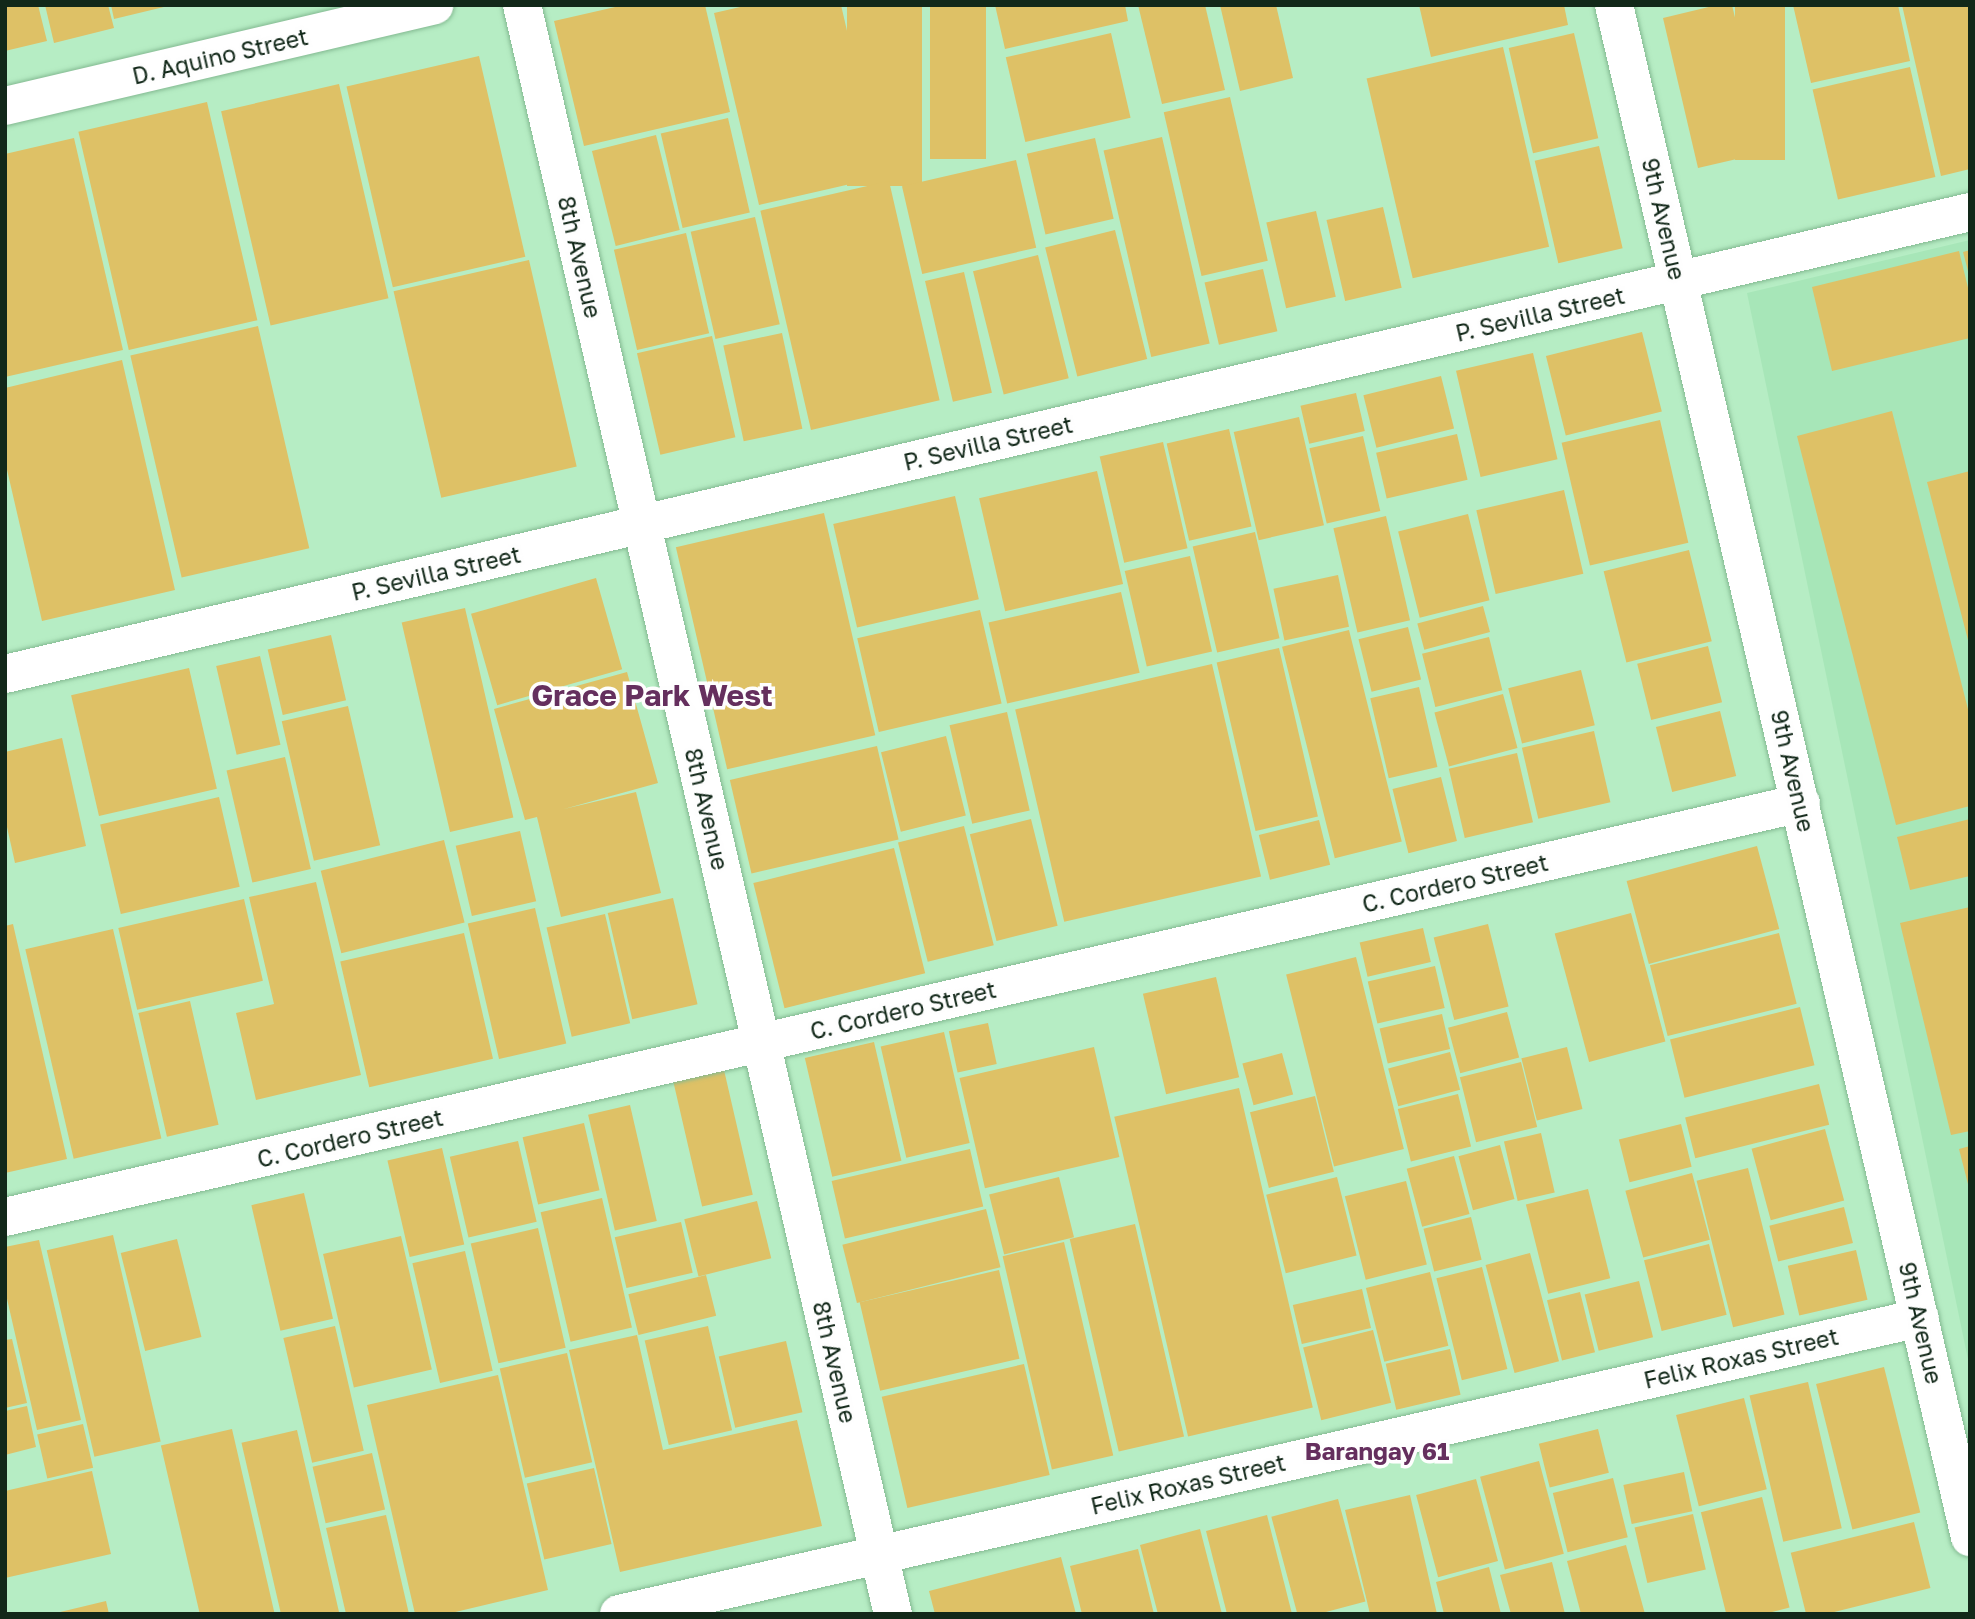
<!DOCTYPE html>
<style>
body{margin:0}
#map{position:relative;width:1975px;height:1619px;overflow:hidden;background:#b6edc4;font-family:"Golos Text",sans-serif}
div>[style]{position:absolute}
.built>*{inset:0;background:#a7e6b8}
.building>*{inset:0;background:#dec166;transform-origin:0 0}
.roads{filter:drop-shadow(0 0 2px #83b991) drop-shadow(0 0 2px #83b991)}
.minor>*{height:38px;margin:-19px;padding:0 19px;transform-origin:19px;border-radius:19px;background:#fff}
span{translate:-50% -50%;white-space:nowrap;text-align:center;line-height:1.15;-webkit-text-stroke:7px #fefefe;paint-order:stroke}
.street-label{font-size:23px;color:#122819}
.neighbourhood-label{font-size:24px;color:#652f5e;font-weight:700}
.district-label{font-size:30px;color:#652f5e;font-weight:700}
.frame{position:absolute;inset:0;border:7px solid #122819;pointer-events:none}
</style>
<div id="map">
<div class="built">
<div style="clip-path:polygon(1970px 240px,1970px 1369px,1747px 293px)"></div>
</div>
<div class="building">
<div style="clip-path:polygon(5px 5px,38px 5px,47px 41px,5px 51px)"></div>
<div style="clip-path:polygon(45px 5px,108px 5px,114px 28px,54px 43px)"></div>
<div style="clip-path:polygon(111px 5px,168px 5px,168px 6px,114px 19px)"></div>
<div style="clip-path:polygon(624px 5px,705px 5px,730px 112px,584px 146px,554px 21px)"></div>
<div style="clip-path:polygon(749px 5px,841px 5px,881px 177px,759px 205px,714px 13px)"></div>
<div style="left:847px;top:5px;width:75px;height:181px"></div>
<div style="left:930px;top:5px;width:56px;height:154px"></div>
<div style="clip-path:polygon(995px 5px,1125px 5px,1128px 21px,1005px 49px)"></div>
<div style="clip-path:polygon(1138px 5px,1205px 5px,1225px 90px,1162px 104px)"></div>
<div style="clip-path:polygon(1220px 5px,1276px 5px,1293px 78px,1240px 91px)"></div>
<div style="clip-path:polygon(1419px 5px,1564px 5px,1568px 25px,1431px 57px)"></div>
<div style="clip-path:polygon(1717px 5px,1732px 5px,1767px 152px,1698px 168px,1663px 18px)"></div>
<div style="left:1735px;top:5px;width:50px;height:155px"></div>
<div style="clip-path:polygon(1793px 5px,1898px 5px,1910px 61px,1811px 83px)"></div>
<div style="clip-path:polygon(1902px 5px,1970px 5px,1970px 169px,1941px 176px)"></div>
<div style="left:1111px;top:33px;width:87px;height:108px;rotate:77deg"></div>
<div style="left:1574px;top:33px;width:108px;height:67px;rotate:77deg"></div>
<div style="left:1503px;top:47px;width:205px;height:140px;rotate:77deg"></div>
<div style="left:479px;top:56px;width:206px;height:136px;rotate:77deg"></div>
<div style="left:1910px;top:67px;width:113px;height:100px;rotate:77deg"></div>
<div style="left:339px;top:84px;width:220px;height:121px;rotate:77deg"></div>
<div style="left:1230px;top:97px;width:168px;height:68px;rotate:77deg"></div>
<div style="left:207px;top:102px;width:224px;height:132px;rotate:77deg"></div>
<div style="left:728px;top:118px;width:97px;height:69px;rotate:77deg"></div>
<div style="left:656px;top:135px;width:98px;height:66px;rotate:76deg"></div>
<div style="left:1162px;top:137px;width:212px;height:60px;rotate:77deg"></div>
<div style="clip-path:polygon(74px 138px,123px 350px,5px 377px,5px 154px)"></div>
<div style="left:1095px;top:138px;width:83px;height:70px;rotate:77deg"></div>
<div style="left:1599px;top:146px;width:105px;height:66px;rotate:77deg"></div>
<div style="left:1016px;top:160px;width:90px;height:117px;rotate:77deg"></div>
<div style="left:889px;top:181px;width:225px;height:132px;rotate:77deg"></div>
<div style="left:1383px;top:207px;width:83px;height:58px;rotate:77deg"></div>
<div style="left:1316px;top:211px;width:88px;height:51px;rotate:77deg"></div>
<div style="left:755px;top:217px;width:110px;height:66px;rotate:77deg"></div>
<div style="left:1115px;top:230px;width:133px;height:72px;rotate:76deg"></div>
<div style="left:686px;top:233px;width:103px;height:74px;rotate:77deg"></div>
<div style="clip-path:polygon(1970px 250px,1970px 275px,1969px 275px,1963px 252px)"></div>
<div style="clip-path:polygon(1959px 251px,1970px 296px,1970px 338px,1832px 371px,1812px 287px)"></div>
<div style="left:1038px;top:255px;width:127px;height:67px;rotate:76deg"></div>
<div style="left:529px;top:260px;width:212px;height:139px;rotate:77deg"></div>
<div style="left:1263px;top:269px;width:64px;height:60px;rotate:77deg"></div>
<div style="left:964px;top:272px;width:124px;height:40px;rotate:77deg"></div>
<div style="left:258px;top:326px;width:228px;height:131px;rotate:77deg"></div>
<div style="left:1642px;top:332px;width:82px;height:99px;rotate:76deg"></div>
<div style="left:782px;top:333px;width:98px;height:60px;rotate:78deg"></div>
<div style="left:712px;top:336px;width:104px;height:77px;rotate:77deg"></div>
<div style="left:1533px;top:353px;width:109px;height:79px;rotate:77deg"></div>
<div style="clip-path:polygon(122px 360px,175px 590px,42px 621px,5px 461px,5px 388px)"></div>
<div style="left:1441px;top:376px;width:54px;height:80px;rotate:76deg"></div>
<div style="left:1356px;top:393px;width:39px;height:57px;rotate:77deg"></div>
<div style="clip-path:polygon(1892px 411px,1970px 717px,1970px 806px,1896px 825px,1797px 436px)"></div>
<div style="left:1299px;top:417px;width:111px;height:67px;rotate:77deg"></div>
<div style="left:1660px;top:420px;width:126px;height:101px;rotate:77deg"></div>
<div style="left:1229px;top:429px;width:100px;height:64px;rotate:77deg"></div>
<div style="left:1457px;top:434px;width:47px;height:83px;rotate:77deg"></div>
<div style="left:1363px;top:436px;width:77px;height:55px;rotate:77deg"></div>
<div style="left:1163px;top:442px;width:109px;height:65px;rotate:77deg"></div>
<div style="left:1097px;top:471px;width:116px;height:121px;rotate:77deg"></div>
<div style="clip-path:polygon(1970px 471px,1970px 644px,1969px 644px,1927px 482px)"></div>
<div style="left:1564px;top:490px;width:86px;height:90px;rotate:77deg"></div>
<div style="left:955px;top:496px;width:106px;height:125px;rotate:77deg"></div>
<div style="left:824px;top:513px;width:228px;height:152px;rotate:77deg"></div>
<div style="left:1468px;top:514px;width:89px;height:72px;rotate:76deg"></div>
<div style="left:1386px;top:516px;width:107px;height:54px;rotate:77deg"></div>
<div style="left:1255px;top:532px;width:109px;height:64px;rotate:77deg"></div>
<div style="left:1689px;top:550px;width:94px;height:88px;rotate:76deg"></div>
<div style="left:1190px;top:556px;width:98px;height:67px;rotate:77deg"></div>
<div style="left:1338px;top:575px;width:53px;height:66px;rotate:78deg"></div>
<div style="left:596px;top:578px;width:95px;height:130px;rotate:74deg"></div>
<div style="left:1121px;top:592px;width:83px;height:136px;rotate:77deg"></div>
<div style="left:1483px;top:606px;width:27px;height:68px;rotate:75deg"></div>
<div style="left:465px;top:608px;width:215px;height:65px;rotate:77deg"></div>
<div style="left:980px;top:610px;width:96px;height:126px;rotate:77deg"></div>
<div style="left:1408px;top:627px;width:54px;height:51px;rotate:76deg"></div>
<div style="left:1349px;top:630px;width:218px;height:69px;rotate:76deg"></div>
<div style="left:331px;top:635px;width:67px;height:65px;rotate:77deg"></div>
<div style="left:1489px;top:637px;width:55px;height:69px;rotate:76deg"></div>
<div style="left:1708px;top:646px;width:58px;height:73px;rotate:76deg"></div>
<div style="left:1279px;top:648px;width:173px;height:64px;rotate:77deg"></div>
<div style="left:260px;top:656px;width:91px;height:45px;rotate:77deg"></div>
<div style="left:1212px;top:664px;width:218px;height:202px;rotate:77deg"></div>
<div style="left:189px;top:668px;width:124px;height:121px;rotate:77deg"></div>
<div style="left:1581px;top:670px;width:57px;height:75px;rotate:76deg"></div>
<div style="clip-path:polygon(627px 672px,658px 783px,564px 809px,636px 792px,661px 893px,561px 917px,537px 817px,525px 820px,494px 709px)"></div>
<div style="left:1419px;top:687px;width:82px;height:50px;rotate:77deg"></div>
<div style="left:1503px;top:694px;width:56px;height:71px;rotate:75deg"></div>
<div style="left:348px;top:706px;width:143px;height:68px;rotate:77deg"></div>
<div style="left:1720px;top:711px;width:67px;height:66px;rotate:76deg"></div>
<div style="left:1007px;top:712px;width:101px;height:59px;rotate:77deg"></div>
<div style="left:1594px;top:731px;width:73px;height:74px;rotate:77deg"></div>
<div style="left:946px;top:736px;width:82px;height:67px;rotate:76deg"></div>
<div style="clip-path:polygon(62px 738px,86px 846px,15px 863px,5px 818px,5px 752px)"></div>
<div style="left:877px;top:746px;width:96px;height:151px;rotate:77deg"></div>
<div style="left:1517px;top:753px;width:71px;height:70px;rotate:77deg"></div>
<div style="left:285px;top:757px;width:115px;height:60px;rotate:77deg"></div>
<div style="left:1441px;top:777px;width:66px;height:50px;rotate:76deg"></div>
<div style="left:219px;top:797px;width:92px;height:122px;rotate:77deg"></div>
<div style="left:1031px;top:819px;width:110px;height:63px;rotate:76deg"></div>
<div style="clip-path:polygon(1970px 819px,1970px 876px,1910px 890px,1897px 837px)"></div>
<div style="left:1319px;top:820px;width:46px;height:62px;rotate:76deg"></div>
<div style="left:964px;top:826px;width:123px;height:68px;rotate:76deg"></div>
<div style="left:520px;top:831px;width:72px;height:66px;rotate:77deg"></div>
<div style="left:444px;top:840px;width:85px;height:127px;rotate:76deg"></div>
<div style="left:1757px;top:846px;width:86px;height:135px;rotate:75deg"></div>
<div style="left:894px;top:848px;width:129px;height:145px;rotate:76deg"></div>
<div style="clip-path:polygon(316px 882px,361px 1075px,256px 1100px,236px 1013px,274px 1004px,249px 897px)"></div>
<div style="left:673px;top:898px;width:109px;height:67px;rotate:77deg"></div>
<div style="left:244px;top:899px;width:84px;height:129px;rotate:77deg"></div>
<div style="clip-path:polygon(1970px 907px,1970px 1131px,1951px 1135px,1900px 923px)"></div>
<div style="left:535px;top:908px;width:139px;height:69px;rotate:77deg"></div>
<div style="left:1631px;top:913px;width:133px;height:79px;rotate:75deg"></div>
<div style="left:605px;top:914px;width:112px;height:60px;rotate:77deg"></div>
<div style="clip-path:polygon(13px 924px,67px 1159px,5px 1173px,5px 926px)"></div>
<div style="left:1488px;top:924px;width:85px;height:56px;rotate:76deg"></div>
<div style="left:1423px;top:928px;width:35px;height:65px;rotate:77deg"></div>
<div style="left:113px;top:929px;width:215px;height:90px;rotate:77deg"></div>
<div style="left:464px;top:933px;width:129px;height:127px;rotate:77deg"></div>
<div style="left:1779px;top:933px;width:73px;height:133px;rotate:76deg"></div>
<div style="left:1356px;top:957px;width:198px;height:72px;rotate:76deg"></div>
<div style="left:1435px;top:966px;width:43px;height:69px;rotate:77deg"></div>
<div style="left:1216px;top:977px;width:103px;height:75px;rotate:77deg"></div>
<div style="left:190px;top:1001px;width:127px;height:53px;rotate:77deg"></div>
<div style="left:1800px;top:1007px;width:60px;height:134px;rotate:76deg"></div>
<div style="left:1507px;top:1012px;width:47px;height:61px;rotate:75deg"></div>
<div style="left:1442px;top:1014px;width:36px;height:64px;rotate:77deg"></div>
<div style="left:988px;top:1023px;width:42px;height:40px;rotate:78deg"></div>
<div style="left:944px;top:1032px;width:114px;height:65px;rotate:77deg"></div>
<div style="left:874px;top:1042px;width:122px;height:71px;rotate:77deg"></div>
<div style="left:1094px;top:1047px;width:113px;height:138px;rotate:77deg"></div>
<div style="left:1567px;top:1047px;width:64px;height:47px;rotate:76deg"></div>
<div style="left:1450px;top:1052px;width:39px;height:64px;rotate:75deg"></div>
<div style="left:1282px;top:1053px;width:43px;height:41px;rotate:75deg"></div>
<div style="left:1521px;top:1062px;width:67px;height:63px;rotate:76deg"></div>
<div style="left:724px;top:1070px;width:128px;height:52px;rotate:77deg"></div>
<div style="left:1819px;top:1084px;width:42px;height:138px;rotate:76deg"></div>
<div style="left:1239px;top:1088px;width:328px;height:128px;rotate:77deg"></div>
<div style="left:1458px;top:1094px;width:54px;height:62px;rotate:76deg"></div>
<div style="left:1315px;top:1096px;width:78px;height:67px;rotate:76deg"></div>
<div style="left:630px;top:1105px;width:119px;height:43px;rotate:77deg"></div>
<div style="left:584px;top:1123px;width:69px;height:63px;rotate:77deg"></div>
<div style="left:1681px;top:1124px;width:44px;height:64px;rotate:76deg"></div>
<div style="left:1825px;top:1129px;width:74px;height:76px;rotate:75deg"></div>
<div style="left:1541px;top:1133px;width:61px;height:38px;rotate:77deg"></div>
<div style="left:518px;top:1141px;width:83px;height:70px;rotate:77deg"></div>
<div style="left:1500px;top:1145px;width:56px;height:43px;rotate:75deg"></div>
<div style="clip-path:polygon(1970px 1146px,1970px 1188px,1969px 1188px,1959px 1149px)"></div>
<div style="left:442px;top:1148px;width:99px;height:56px;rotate:77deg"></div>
<div style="left:970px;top:1149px;width:59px;height:142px;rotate:77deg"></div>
<div style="left:1454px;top:1156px;width:60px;height:49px;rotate:75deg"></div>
<div style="left:1748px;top:1168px;width:151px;height:53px;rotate:76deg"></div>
<div style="left:1692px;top:1173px;width:69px;height:69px;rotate:75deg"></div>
<div style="left:1059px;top:1177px;width:62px;height:72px;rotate:76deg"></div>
<div style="left:1337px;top:1177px;width:81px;height:73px;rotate:76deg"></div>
<div style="left:1406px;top:1181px;width:86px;height:63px;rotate:76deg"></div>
<div style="left:1588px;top:1189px;width:92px;height:64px;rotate:76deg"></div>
<div style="left:304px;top:1193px;width:129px;height:54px;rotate:77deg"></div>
<div style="left:602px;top:1198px;width:133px;height:63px;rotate:77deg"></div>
<div style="left:757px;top:1201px;width:59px;height:75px;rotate:76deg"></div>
<div style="left:1844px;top:1207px;width:37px;height:77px;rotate:76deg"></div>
<div style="left:986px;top:1209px;width:60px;height:148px;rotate:76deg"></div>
<div style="left:1471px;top:1217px;width:44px;height:49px;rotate:76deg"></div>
<div style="left:681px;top:1222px;width:52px;height:68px;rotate:77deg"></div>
<div style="left:1135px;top:1224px;width:218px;height:67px;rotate:77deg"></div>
<div style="left:538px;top:1228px;width:123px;height:69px;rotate:77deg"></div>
<div style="left:113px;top:1235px;width:212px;height:68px;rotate:77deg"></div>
<div style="left:401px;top:1236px;width:137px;height:80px;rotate:77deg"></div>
<div style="left:177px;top:1239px;width:101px;height:58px;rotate:76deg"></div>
<div style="clip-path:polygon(39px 1240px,81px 1420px,37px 1430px,5px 1290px,5px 1247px)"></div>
<div style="left:1064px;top:1242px;width:219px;height:63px;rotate:77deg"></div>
<div style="left:1709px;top:1244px;width:73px;height:67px;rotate:76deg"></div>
<div style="left:1856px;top:1250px;width:51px;height:70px;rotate:77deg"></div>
<div style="left:465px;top:1251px;width:123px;height:54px;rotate:77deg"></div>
<div style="left:1530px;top:1253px;width:112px;height:46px;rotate:75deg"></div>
<div style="left:1482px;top:1267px;width:105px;height:47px;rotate:76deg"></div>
<div style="left:999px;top:1270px;width:91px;height:143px;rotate:77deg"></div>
<div style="left:1430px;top:1272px;width:76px;height:66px;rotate:76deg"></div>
<div style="left:706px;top:1275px;width:42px;height:80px;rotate:76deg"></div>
<div style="left:1639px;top:1281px;width:58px;height:56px;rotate:76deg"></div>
<div style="left:1362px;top:1289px;width:40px;height:71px;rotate:77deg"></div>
<div style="left:1580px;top:1292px;width:62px;height:34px;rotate:76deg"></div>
<div style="left:335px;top:1326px;width:128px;height:53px;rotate:77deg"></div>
<div style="left:708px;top:1326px;width:107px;height:65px;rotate:77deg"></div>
<div style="left:1373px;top:1330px;width:75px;height:72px;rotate:76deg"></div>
<div style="clip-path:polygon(637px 1335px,663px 1450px,797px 1420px,822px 1526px,620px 1572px,569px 1350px)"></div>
<div style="clip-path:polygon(12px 1339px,27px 1403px,5px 1408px,5px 1340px)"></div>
<div style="left:786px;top:1341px;width:73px;height:69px;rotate:77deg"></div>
<div style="left:1450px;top:1349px;width:47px;height:66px;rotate:77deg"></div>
<div style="left:567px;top:1353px;width:112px;height:69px;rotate:77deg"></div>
<div style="left:1024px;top:1364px;width:114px;height:146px;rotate:77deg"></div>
<div style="left:1884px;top:1367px;width:150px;height:70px;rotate:76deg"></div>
<div style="clip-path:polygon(498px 1375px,548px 1590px,447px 1614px,415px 1614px,367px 1405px)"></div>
<div style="left:1808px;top:1382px;width:150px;height:60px;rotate:77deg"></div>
<div style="left:1744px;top:1398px;width:94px;height:70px;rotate:76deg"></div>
<div style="clip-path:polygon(27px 1406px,36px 1447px,5px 1455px,5px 1411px)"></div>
<div style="left:83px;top:1424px;width:45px;height:47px;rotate:77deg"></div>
<div style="left:232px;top:1429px;width:190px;height:73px;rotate:77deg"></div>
<div style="left:1598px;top:1429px;width:45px;height:61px;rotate:76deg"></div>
<div style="left:297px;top:1430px;width:189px;height:57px;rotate:77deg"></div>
<div style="left:372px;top:1453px;width:58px;height:61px;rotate:77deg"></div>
<div style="left:1539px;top:1461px;width:96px;height:61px;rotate:75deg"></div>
<div style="left:594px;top:1468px;width:78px;height:69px;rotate:77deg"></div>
<div style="clip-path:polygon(92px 1471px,111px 1554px,5px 1578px,5px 1491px)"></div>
<div style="left:1684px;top:1472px;width:40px;height:62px;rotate:78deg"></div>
<div style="left:1613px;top:1478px;width:61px;height:62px;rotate:76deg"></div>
<div style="left:1476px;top:1479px;width:85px;height:62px;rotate:75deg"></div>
<div style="clip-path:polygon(1410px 1495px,1437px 1614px,1370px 1614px,1345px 1510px)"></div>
<div style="left:1762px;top:1497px;width:114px;height:63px;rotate:76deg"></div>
<div style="left:1338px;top:1499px;width:106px;height:69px;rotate:75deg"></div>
<div style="left:1693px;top:1514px;width:57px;height:60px;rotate:77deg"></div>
<div style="clip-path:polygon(386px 1515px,409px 1614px,346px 1614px,326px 1528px)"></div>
<div style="clip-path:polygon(1267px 1515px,1292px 1614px,1227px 1614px,1206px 1531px)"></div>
<div style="left:1914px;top:1522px;width:68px;height:127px;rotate:76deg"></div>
<div style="clip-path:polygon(1200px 1529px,1222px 1614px,1158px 1614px,1140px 1545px)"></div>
<div style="clip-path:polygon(1626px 1545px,1645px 1614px,1581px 1614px,1567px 1561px)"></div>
<div style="clip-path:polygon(1138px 1549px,1154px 1614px,1082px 1614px,1070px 1566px)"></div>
<div style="clip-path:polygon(1061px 1557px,1076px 1614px,935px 1614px,929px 1591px)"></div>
<div style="clip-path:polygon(1552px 1562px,1565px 1614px,1511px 1614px,1500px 1575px)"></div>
<div style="clip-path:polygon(1489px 1567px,1501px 1614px,1444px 1614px,1436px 1582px)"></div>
<div style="clip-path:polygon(106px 1601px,109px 1614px,56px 1614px,56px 1613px)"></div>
</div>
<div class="roads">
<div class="minor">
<div style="left:522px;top:5px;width:1651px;rotate:77.02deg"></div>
<div style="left:1614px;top:5px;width:1573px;rotate:76.92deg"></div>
<div style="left:5px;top:106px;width:441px;rotate:-13.2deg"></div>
<div style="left:5px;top:674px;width:2019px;rotate:-13.23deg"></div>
<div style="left:5px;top:1217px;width:1843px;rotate:-12.98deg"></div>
<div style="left:619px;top:1614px;width:1334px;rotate:-12.82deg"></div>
</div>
</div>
<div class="street-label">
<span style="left:220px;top:56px;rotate:-13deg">D. Aquino Street</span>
<span style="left:1664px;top:219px;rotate:77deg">9th Avenue</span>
<span style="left:580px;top:257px;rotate:77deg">8th Avenue</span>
<span style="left:1540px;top:314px;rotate:-13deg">P. Sevilla Street</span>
<span style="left:988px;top:443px;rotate:-13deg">P. Sevilla Street</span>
<span style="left:436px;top:573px;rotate:-13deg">P. Sevilla Street</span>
<span style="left:1793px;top:771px;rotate:77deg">9th Avenue</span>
<span style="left:707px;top:809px;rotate:77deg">8th Avenue</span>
<span style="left:1455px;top:883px;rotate:-13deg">C. Cordero Street</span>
<span style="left:903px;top:1010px;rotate:-13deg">C. Cordero Street</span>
<span style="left:350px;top:1138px;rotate:-13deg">C. Cordero Street</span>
<span style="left:1921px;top:1323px;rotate:77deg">9th Avenue</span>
<span style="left:1741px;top:1358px;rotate:-13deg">Felix Roxas Street</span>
<span style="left:835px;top:1362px;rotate:77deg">8th Avenue</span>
<span style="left:1188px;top:1484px;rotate:-13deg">Felix Roxas Street</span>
</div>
<div class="neighbourhood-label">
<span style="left:1377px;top:1451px">Barangay 61</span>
</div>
<div class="district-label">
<span style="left:652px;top:695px">Grace Park West</span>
</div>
<div class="frame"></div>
</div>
